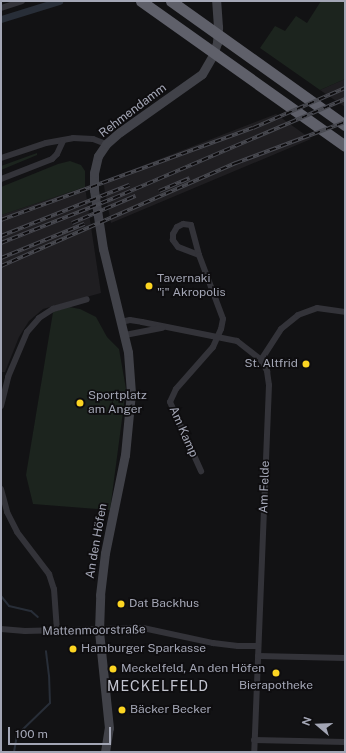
<!DOCTYPE html>
<meta charset="utf-8">
<style>
body{margin:0}
#map{position:relative;width:346px;height:753px;overflow:hidden;background:#121214;font-family:"Public Sans",sans-serif}
div>[style]{position:absolute}
.built>*{inset:0;background:#1f1e21}
.green>*{inset:0;background:#1c241e}
.stream>*{height:2px;margin:-1px;padding:0 1px;transform-origin:1px;border-radius:1px;background:#282e38}
.canal>*{height:7px;margin:-3.5px;padding:0 3.5px;transform-origin:3.5px;border-radius:3.5px;background:#282e38}
.street>*{height:6px;margin:-3px;padding:0 3px;transform-origin:3px;border-radius:3px;background:#333339}
.secondary>*{height:9px;margin:-4.5px;padding:0 4.5px;transform-origin:4.5px;border-radius:4.5px;background:#414249}
.highway>*{height:11px;margin:-5.5px;padding:0 5.5px;transform-origin:5.5px;border-radius:5.5px;background:#5f606a}
.rail>*{height:3.5px;margin-top:-1.75px;transform-origin:0;background:repeating-linear-gradient(90deg,#0e0d0f 0 6px,#484950 0 12px);box-sizing:border-box;border-block:1px solid #484950}
.dots>*{width:11px;height:11px;translate:-50% -50%;box-sizing:border-box;border:2px solid #0e0d0f;border-radius:50%}
span{translate:-50% -50%;white-space:nowrap;text-align:center;line-height:1.15;-webkit-text-stroke:3.5px #0e0d0f;paint-order:stroke}
.street-label{font-size:12px;color:#a3a6b5}
.poi-label{font-size:12px;color:#a3a6b5}
.left{translate:0 -50%;text-align:left}
.right{translate:-100% -50%;text-align:right}
.quarter-label{font-size:14px;color:#c4c6d1;letter-spacing:1px}
.frame{position:absolute;inset:0;border:2px solid #a3a6b5;pointer-events:none}
.north{position:absolute;left:298px;top:705px;width:40px;height:40px;-webkit-text-stroke:3px #0e0d0f;paint-order:stroke;rotate:289deg;font-size:11px;font-weight:700;line-height:16px;text-align:center;color:#a3a6b5}
.north::after{content:'';display:block;margin:auto;width:14px;height:18px;background:#a3a6b5;clip-path:polygon(50% 0,100% 100%,50% 72%,0 100%)}
.scale{position:absolute;left:8px;top:727px;width:103px;height:18px;box-sizing:border-box;border:2px solid #a3a6b5;border-top:0;padding-left:5px;font-size:12px;line-height:14px;white-space:nowrap;color:#a3a6b5;-webkit-text-stroke:3px #0e0d0f;paint-order:stroke}
</style>
<div id="map">
<div class="built">
<div style="clip-path:polygon(345px 79px,345px 107px,320px 90px)"></div>
<div style="clip-path:polygon(276px 114px,311px 139px,111px 223px,103px 181px)"></div>
<div style="clip-path:polygon(85px 187px,101px 293px,43px 309px,29px 321px,19px 337px,5px 372px,1px 372px,1px 215px)"></div>
</div>
<div class="green">
<div style="clip-path:polygon(321px 1px,345px 1px,345px 79px,320px 90px,260px 48px,275px 26px,285px 31px,296px 16px,307px 23px)"></div>
<div style="clip-path:polygon(37px 153px,37px 155px,1px 170px,1px 166px)"></div>
<div style="clip-path:polygon(70px 161px,81px 165px,85px 171px,85px 187px,1px 215px,1px 187px,58px 164px)"></div>
<div style="clip-path:polygon(69px 307px,80px 309px,96px 317px,107px 337px,119px 349px,126px 389px,110px 510px,33px 504px,26px 475px,53px 312px)"></div>
</div>
<div class="stream">
<div style="left:1px;top:596px;width:13px;rotate:51deg"></div>
<div style="left:9px;top:606px;width:23px;rotate:13deg"></div>
<div style="left:31px;top:611px;width:9px;rotate:41deg"></div>
<div style="left:14px;top:752px;width:17px;rotate:-80deg"></div>
<div style="left:17px;top:735px;width:46px;rotate:-44.1deg"></div>
<div style="left:50px;top:703px;width:27px;rotate:-92deg"></div>
<div style="left:49px;top:676px;width:25px;rotate:-97deg"></div>
</div>
<div class="canal">
<div style="left:1px;top:19px;width:61px;rotate:-17.2deg"></div>
</div>
<div class="street">
<div style="left:1px;top:8px;width:22px;rotate:-18deg"></div>
<div style="left:1px;top:158px;width:47px;rotate:-18.4deg"></div>
<div style="left:46px;top:143px;width:27px;rotate:-10deg"></div>
<div style="left:73px;top:138px;width:20px;rotate:3deg"></div>
<div style="left:93px;top:139px;width:14px;rotate:21deg"></div>
<div style="left:1px;top:179px;width:55px;rotate:-21.4deg"></div>
<div style="left:52px;top:159px;width:7px;rotate:-45deg"></div>
<div style="left:57px;top:154px;width:14px;rotate:-65deg"></div>
<div style="left:199px;top:255px;width:22px;rotate:-159deg"></div>
<div style="left:178px;top:247px;width:9px;rotate:-126deg"></div>
<div style="left:173px;top:240px;width:6px;rotate:-90deg"></div>
<div style="left:173px;top:234px;width:8px;rotate:-60deg"></div>
<div style="left:177px;top:227px;width:7px;rotate:-27deg"></div>
<div style="left:183px;top:224px;width:8px;rotate:7deg"></div>
<div style="left:191px;top:225px;width:31px;rotate:75deg"></div>
<div style="left:199px;top:255px;width:68px;rotate:69.4deg"></div>
<div style="left:223px;top:319px;width:10px;rotate:101deg"></div>
<div style="left:221px;top:329px;width:20px;rotate:114deg"></div>
<div style="left:213px;top:347px;width:56px;rotate:131.4deg"></div>
<div style="left:176px;top:389px;width:14px;rotate:115deg"></div>
<div style="left:170px;top:402px;width:76px;rotate:65.8deg"></div>
<div style="left:121px;top:322px;width:9px;rotate:-13deg"></div>
<div style="left:130px;top:320px;width:12px;rotate:9deg"></div>
<div style="left:142px;top:322px;width:97px;rotate:11.3deg"></div>
<div style="left:237px;top:341px;width:31px;rotate:38deg"></div>
<div style="left:261px;top:360px;width:13px;rotate:61deg"></div>
<div style="left:267px;top:371px;width:14px;rotate:82deg"></div>
<div style="left:269px;top:385px;width:367px;rotate:92.3deg"></div>
<div style="left:125px;top:335px;width:38px;rotate:-11deg"></div>
<div style="left:261px;top:360px;width:37px;rotate:-57deg"></div>
<div style="left:281px;top:329px;width:22px;rotate:-39deg"></div>
<div style="left:298px;top:315px;width:20px;rotate:-20deg"></div>
<div style="left:317px;top:308px;width:28px;rotate:8deg"></div>
<div style="left:1px;top:406px;width:30px;rotate:-76deg"></div>
<div style="left:8px;top:377px;width:49px;rotate:-67.1deg"></div>
<div style="left:27px;top:332px;width:18px;rotate:-49deg"></div>
<div style="left:39px;top:318px;width:17px;rotate:-33deg"></div>
<div style="left:53px;top:309px;width:35px;rotate:-16deg"></div>
<div style="left:1px;top:489px;width:24px;rotate:75deg"></div>
<div style="left:7px;top:512px;width:22px;rotate:63deg"></div>
<div style="left:17px;top:532px;width:53px;rotate:52.7deg"></div>
<div style="left:49px;top:574px;width:16px;rotate:72deg"></div>
<div style="left:54px;top:589px;width:42px;rotate:85.9deg"></div>
<div style="left:1px;top:629px;width:24px;rotate:5deg"></div>
<div style="left:25px;top:631px;width:118px;rotate:-1.5deg"></div>
<div style="left:143px;top:628px;width:72px;rotate:12.1deg"></div>
<div style="left:213px;top:643px;width:25px;rotate:7deg"></div>
<div style="left:238px;top:646px;width:20px"></div>
<div style="left:258px;top:656px;width:87px;rotate:1.3deg"></div>
<div style="left:254px;top:740px;width:91px;rotate:1.3deg"></div>
</div>
<div class="secondary">
<div style="left:105px;top:752px;width:24px;rotate:-81deg"></div>
<div style="left:109px;top:728px;width:98px;rotate:-95.9deg"></div>
<div style="left:99px;top:631px;width:36px;rotate:-88deg"></div>
<div style="left:100px;top:595px;width:42px;rotate:-83.2deg"></div>
<div style="left:105px;top:553px;width:100px;rotate:-78.5deg"></div>
<div style="left:125px;top:455px;width:62px;rotate:-84.5deg"></div>
<div style="left:131px;top:393px;width:41px;rotate:-94.2deg"></div>
<div style="left:128px;top:352px;width:106px;rotate:-103.6deg"></div>
<div style="left:103px;top:249px;width:60px;rotate:-98.7deg"></div>
<div style="left:94px;top:190px;width:17px;rotate:-90deg"></div>
<div style="left:94px;top:173px;width:17px;rotate:-77deg"></div>
<div style="left:98px;top:156px;width:14px;rotate:-56deg"></div>
<div style="left:106px;top:144px;width:18px;rotate:-41deg"></div>
<div style="left:120px;top:132px;width:100px;rotate:-35.3deg"></div>
<div style="left:202px;top:74px;width:22px;rotate:-60deg"></div>
<div style="left:213px;top:55px;width:13px;rotate:-72deg"></div>
<div style="left:217px;top:43px;width:16px;rotate:-86deg"></div>
<div style="left:218px;top:27px;width:26px;rotate:-94deg"></div>
</div>
<div class="highway">
<div style="left:141px;top:1px;width:250px;rotate:35.4deg"></div>
<div style="left:171px;top:1px;width:214px;rotate:35.5deg"></div>
</div>
<div class="rail">
<div style="left:159px;top:191px;width:33px;rotate:-23deg"></div>
<div style="left:1px;top:220px;width:268px;rotate:-20.1deg"></div>
<div style="left:253px;top:128px;width:100px;rotate:-23.5deg"></div>
<div style="left:72px;top:223px;width:69px;rotate:-23.2deg"></div>
<div style="left:1px;top:236px;width:138px;rotate:-21.7deg"></div>
<div style="left:1px;top:243px;width:122px;rotate:-21.7deg"></div>
<div style="left:114px;top:198px;width:251px;rotate:-23.2deg"></div>
<div style="left:1px;top:258px;width:90px;rotate:-22.3deg"></div>
<div style="left:1px;top:266px;width:257px;rotate:-23.7deg"></div>
<div style="left:236px;top:163px;width:116px;rotate:-20.6deg"></div>
</div>
<div class="dots">
<div style="left:149px;top:286px;background:#fcd522"></div>
<div style="left:306px;top:364px;background:#fcd522"></div>
<div style="left:80px;top:403px;background:#fcd522"></div>
<div style="left:121px;top:604px;background:#fcd522"></div>
<div style="left:73px;top:649px;background:#fcd522"></div>
<div style="left:113px;top:669px;background:#fcd522"></div>
<div style="left:276px;top:673px;background:#fcd522"></div>
<div style="left:122px;top:710px;background:#fcd522"></div>
</div>
<div class="street-label">
<span style="left:133px;top:111px;rotate:-37deg">Rehmendamm</span>
<span style="left:183px;top:432px;rotate:66deg">Am Kamp</span>
<span style="left:265px;top:487px;rotate:-88deg">Am Felde</span>
<span style="left:97px;top:541px;rotate:-80deg">An den Höfen</span>
<span style="left:94px;top:631px;rotate:-1deg">Mattenmoorstraße</span>
</div>
<div class="poi-label">
<span class="left" style="left:157px;top:286px">Tavernaki<br>"i" Akropolis</span>
<span class="right" style="left:298px;top:364px">St. Altfrid</span>
<span class="left" style="left:88px;top:403px">Sportplatz<br>am Anger</span>
<span class="left" style="left:129px;top:604px">Dat Backhus</span>
<span class="left" style="left:81px;top:649px">Hamburger Sparkasse</span>
<span class="left" style="left:121px;top:669px">Meckelfeld, An den Höfen</span>
<span style="left:276px;top:686px">Bierapotheke</span>
<span class="left" style="left:130px;top:710px">Bäcker Becker</span>
</div>
<div class="quarter-label">
<span style="left:158px;top:686px">MECKELFELD</span>
</div>
<div class="frame"></div>
<div class="north">N</div>
<div class="scale">100 m</div>
</div>
